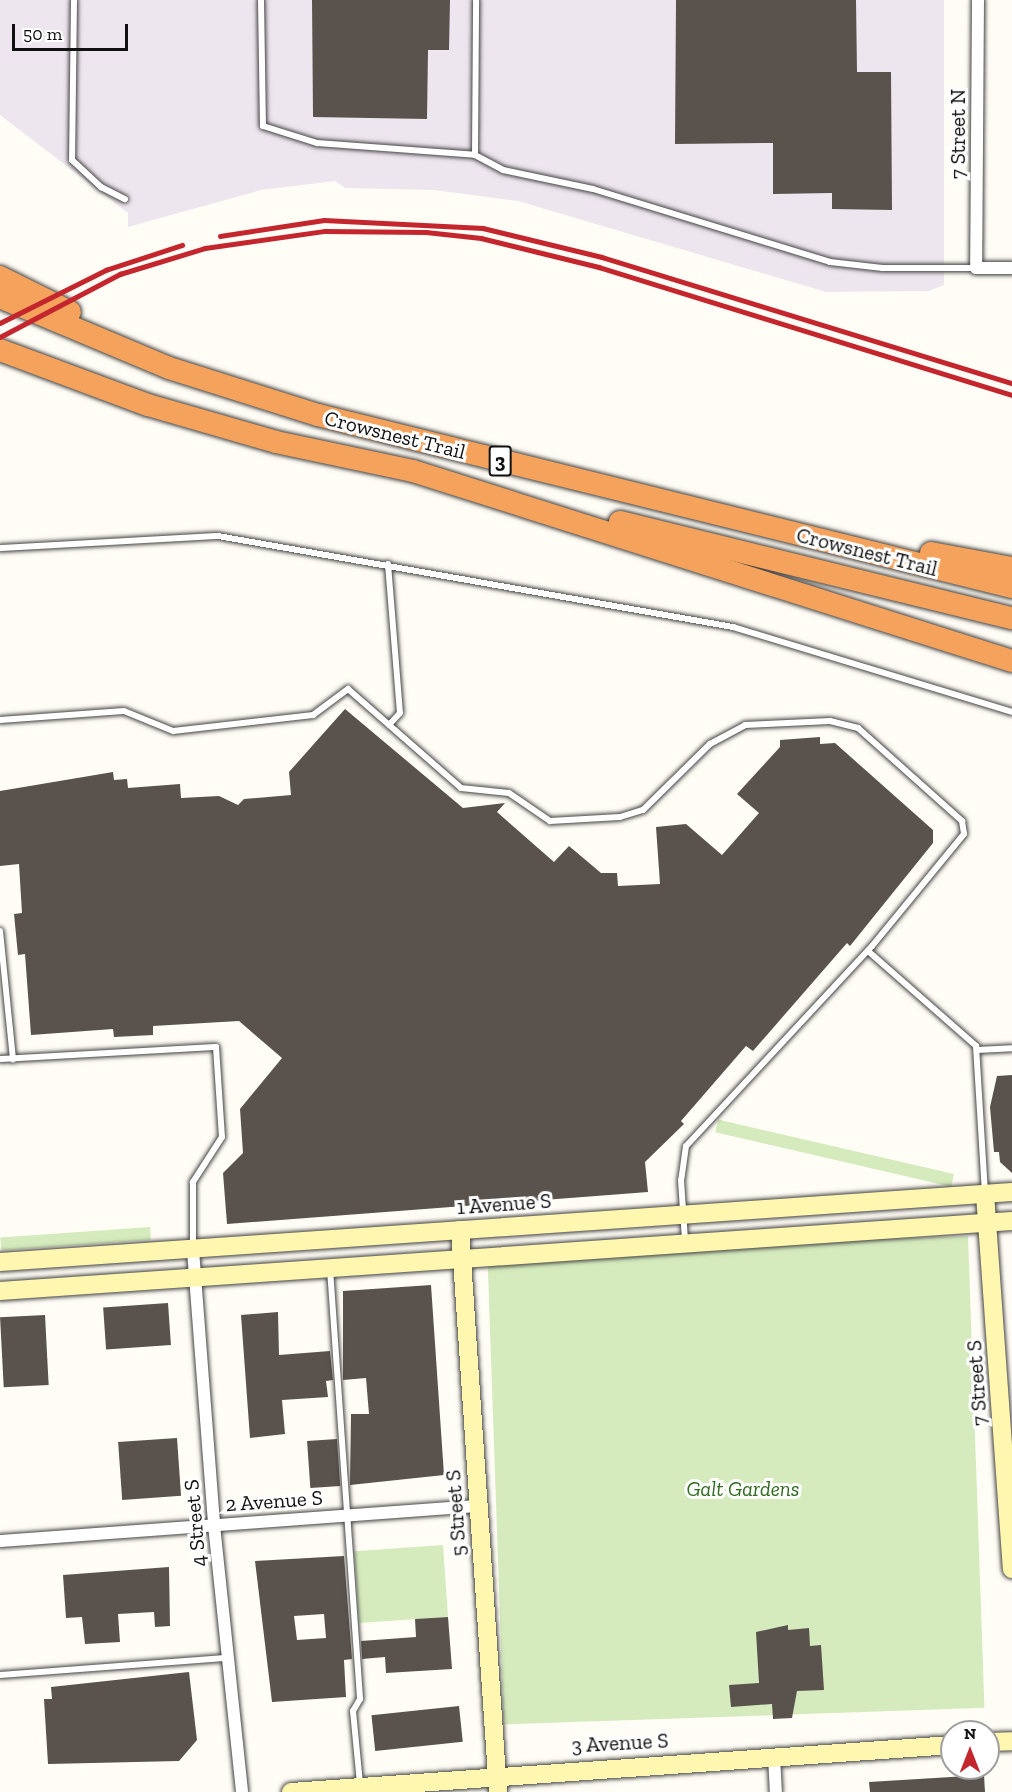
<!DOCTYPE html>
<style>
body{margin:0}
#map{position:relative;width:1012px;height:1792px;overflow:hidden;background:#fffdf5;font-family:"Zilla Slab",serif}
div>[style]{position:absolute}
.industrial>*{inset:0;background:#eee6ef}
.green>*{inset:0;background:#d5ebbd;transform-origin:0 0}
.building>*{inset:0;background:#5a524d;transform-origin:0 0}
.roads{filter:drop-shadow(0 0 2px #444) drop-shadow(0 0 2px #444)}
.lane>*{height:6px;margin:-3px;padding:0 3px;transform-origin:3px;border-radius:3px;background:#fff}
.street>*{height:12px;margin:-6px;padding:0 6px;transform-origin:6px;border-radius:6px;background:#fff}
.secondary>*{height:18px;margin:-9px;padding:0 9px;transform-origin:9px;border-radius:9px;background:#fff6b0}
.highway>*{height:22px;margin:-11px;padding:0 11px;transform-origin:11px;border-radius:11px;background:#f5a25d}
.rail>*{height:4.5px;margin:-2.25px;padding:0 2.25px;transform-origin:2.25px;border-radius:2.25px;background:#c4262e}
span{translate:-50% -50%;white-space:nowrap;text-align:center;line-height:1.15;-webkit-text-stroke:6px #fff;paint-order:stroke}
.shield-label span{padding:2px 4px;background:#fff;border:2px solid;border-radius:4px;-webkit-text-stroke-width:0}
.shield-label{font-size:20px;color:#111;font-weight:700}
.street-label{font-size:21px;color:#111}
.park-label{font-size:21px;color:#2f6b1f;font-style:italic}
.north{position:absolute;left:940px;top:1720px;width:60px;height:60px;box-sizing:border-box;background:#fff;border:2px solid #a0a0a0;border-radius:50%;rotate:0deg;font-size:16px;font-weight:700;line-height:24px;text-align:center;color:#111}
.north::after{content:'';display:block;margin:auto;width:21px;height:27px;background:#c4262e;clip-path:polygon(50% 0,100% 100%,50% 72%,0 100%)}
.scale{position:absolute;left:12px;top:24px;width:116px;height:27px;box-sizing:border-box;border:3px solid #111;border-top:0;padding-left:8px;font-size:18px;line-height:21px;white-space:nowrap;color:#111;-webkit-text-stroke:4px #fff;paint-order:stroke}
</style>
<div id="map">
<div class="industrial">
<div style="clip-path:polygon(0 0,944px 0,944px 285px,929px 291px,826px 292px,518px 201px,434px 190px,345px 188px,335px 181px,261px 190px,128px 227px,128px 213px,0 115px)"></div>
</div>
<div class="green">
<div style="left:954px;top:1174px;width:13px;height:242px;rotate:103deg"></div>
<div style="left:150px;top:1227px;width:13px;height:150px;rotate:86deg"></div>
<div style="left:968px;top:1236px;width:472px;height:481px;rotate:88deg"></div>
<div style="left:443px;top:1545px;width:72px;height:89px;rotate:86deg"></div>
</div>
<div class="building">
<div style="clip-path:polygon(312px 0,450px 0,449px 50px,428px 50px,427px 119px,313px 117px)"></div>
<div style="clip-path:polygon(676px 0,856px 0,857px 72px,891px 72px,892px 210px,832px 209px,832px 193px,773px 194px,773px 143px,675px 144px)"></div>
<div style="clip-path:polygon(345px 709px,463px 808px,505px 803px,497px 812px,554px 862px,569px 846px,601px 873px,617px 873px,618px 886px,660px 884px,656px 827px,686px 824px,722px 855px,759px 813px,737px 794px,780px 747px,780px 740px,820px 737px,820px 744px,835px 743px,933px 830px,933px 843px,850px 946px,847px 943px,753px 1051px,746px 1046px,681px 1121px,684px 1124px,645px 1162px,648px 1192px,227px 1224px,223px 1173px,243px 1153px,240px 1109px,282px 1058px,239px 1021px,153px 1026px,153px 1035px,114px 1037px,113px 1029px,31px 1035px,25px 954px,18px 955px,14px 914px,22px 913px,19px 864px,0 866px,0 791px,113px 772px,114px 780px,127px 779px,128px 788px,180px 784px,181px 798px,219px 796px,238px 805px,244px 799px,291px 795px,289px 772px)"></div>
<div style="clip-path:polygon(1012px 1075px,1012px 1173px,1000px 1162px,999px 1152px,994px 1152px,990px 1107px,997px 1076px)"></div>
<div style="clip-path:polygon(431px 1285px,444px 1475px,350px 1485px,351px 1414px,369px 1414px,366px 1378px,343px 1380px,343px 1291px)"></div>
<div style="left:168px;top:1303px;width:42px;height:65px;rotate:86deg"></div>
<div style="clip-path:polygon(278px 1312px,279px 1355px,330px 1351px,333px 1380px,326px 1381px,328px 1397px,282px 1400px,285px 1434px,250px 1438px,241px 1315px)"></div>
<div style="left:45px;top:1315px;width:70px;height:45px;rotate:87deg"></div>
<div style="left:177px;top:1438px;width:58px;height:59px;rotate:86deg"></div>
<div style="left:337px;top:1439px;width:47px;height:30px;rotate:86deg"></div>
<div style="clip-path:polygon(evenodd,344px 1556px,352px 1659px,344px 1660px,346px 1697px,272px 1702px,255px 1561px,344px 1556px,324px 1614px,326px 1638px,297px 1640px,294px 1616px,324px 1614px)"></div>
<div style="clip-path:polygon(169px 1567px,170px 1626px,155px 1627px,154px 1612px,118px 1614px,120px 1642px,85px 1644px,82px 1617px,66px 1618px,63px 1575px)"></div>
<div style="clip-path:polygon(448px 1617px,452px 1669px,386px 1673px,385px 1657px,362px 1659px,361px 1641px,416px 1637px,415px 1619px)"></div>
<div style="clip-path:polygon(788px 1625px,788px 1630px,809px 1628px,810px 1646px,821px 1645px,824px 1690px,797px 1691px,792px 1718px,773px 1719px,772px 1704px,731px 1707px,729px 1685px,759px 1683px,756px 1632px)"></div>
<div style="clip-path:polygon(189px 1672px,197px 1740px,179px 1761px,48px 1764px,44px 1699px,52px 1699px,51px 1687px)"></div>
<div style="left:459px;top:1706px;width:36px;height:88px;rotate:84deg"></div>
<div style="clip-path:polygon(984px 1775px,985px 1792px,870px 1792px,869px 1782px)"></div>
</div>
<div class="roads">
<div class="lane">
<div style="left:74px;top:0;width:160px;rotate:90.7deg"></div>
<div style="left:72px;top:160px;width:40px;rotate:43deg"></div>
<div style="left:101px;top:187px;width:27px;rotate:27deg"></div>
<div style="left:261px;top:0;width:126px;rotate:89.1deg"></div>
<div style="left:263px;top:126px;width:57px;rotate:17.5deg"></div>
<div style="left:317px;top:143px;width:158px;rotate:4.3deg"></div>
<div style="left:475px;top:155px;width:32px;rotate:28deg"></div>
<div style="left:503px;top:170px;width:92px;rotate:11.9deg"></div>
<div style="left:593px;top:189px;width:248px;rotate:17.1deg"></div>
<div style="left:830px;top:262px;width:53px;rotate:6.5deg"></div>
<div style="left:883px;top:268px;width:93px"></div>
<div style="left:475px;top:155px;width:155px;rotate:-89.6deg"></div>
<div style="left:0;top:548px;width:218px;rotate:-3.2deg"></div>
<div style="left:218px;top:536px;width:523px;rotate:10.02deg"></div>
<div style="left:733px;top:627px;width:292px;rotate:16.9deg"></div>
<div style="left:388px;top:564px;width:149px;rotate:85.4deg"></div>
<div style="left:400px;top:713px;width:16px;rotate:133deg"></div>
<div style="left:0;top:720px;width:124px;rotate:-4.2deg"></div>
<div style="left:124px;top:711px;width:53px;rotate:22.2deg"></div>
<div style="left:173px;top:731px;width:141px;rotate:-6.5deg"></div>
<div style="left:313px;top:715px;width:44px;rotate:-36.6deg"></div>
<div style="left:348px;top:689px;width:150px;rotate:41.2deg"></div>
<div style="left:461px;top:788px;width:48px;rotate:5.9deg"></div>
<div style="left:509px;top:793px;width:50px;rotate:34.3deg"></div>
<div style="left:550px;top:821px;width:70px;rotate:-3.3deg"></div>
<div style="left:620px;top:817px;width:24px;rotate:-17deg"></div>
<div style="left:643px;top:810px;width:94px;rotate:-44.6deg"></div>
<div style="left:710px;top:744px;width:40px;rotate:-28deg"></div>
<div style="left:745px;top:725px;width:85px;rotate:-2.7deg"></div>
<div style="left:830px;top:721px;width:29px;rotate:14deg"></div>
<div style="left:858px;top:728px;width:140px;rotate:41.8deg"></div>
<div style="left:962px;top:821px;width:13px;rotate:81deg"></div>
<div style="left:964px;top:834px;width:145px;rotate:129.4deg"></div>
<div style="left:872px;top:946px;width:273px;rotate:132.9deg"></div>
<div style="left:686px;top:1146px;width:34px;rotate:98deg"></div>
<div style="left:681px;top:1180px;width:60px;rotate:86.2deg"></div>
<div style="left:0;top:931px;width:129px;rotate:84.2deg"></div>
<div style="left:868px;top:951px;width:144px;rotate:41.3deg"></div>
<div style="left:976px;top:1046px;width:147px;rotate:86.5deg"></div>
<div style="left:977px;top:1050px;width:35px;rotate:-3deg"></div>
<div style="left:0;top:1059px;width:216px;rotate:-3.2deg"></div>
<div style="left:216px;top:1047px;width:90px;rotate:86.2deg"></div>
<div style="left:222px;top:1137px;width:54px;rotate:122.8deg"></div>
<div style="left:193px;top:1182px;width:64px;rotate:90deg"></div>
<div style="left:330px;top:1269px;width:431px;rotate:86deg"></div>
<div style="left:360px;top:1699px;width:14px;rotate:120deg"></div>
<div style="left:353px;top:1711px;width:73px;rotate:84.5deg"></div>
<div style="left:0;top:1675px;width:229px;rotate:-4.3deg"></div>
</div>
<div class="street">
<div style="left:978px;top:0;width:268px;rotate:90.4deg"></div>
<div style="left:976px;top:268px;width:36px"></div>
<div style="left:193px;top:1250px;width:276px;rotate:85.6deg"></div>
<div style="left:214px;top:1525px;width:268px;rotate:84deg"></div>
<div style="left:0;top:1541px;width:479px;rotate:-4.2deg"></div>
<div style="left:774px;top:1756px;width:36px;rotate:87deg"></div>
</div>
<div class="secondary">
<div style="left:985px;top:1194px;width:376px;rotate:85.9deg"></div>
<div style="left:460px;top:1230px;width:563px;rotate:86.13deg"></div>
<div style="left:0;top:1262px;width:1014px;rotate:-3.96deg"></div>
<div style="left:0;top:1291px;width:1014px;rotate:-3.96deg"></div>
<div style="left:988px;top:1742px;width:24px;rotate:-2deg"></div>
<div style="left:291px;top:1792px;width:663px;rotate:-4.07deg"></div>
</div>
<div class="highway">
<div style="left:0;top:277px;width:78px;rotate:26.6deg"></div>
<div style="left:0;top:297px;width:183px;rotate:22.8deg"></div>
<div style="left:169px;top:368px;width:156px;rotate:17.5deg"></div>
<div style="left:318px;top:415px;width:715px;rotate:13.92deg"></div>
<div style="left:0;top:350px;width:158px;rotate:20.4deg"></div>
<div style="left:148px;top:405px;width:133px;rotate:16.1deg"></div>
<div style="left:276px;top:442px;width:140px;rotate:12deg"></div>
<div style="left:413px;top:471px;width:628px;rotate:17.6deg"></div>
<div style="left:620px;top:522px;width:404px;rotate:13.8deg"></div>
<div style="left:931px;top:553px;width:82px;rotate:10.5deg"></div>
</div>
</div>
<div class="rail">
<div style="left:220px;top:236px;width:105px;rotate:-8.7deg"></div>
<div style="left:324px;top:220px;width:159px;rotate:2.9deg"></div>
<div style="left:483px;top:228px;width:122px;rotate:13.7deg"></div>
<div style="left:602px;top:257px;width:429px;rotate:17.1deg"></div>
<div style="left:0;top:323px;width:119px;rotate:-26.6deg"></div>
<div style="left:106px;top:270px;width:80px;rotate:-18.2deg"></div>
<div style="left:0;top:337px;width:136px;rotate:-27.7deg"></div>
<div style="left:120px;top:274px;width:89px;rotate:-17deg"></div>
<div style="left:205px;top:248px;width:121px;rotate:-8.1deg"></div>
<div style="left:325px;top:231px;width:101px;rotate:0.6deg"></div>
<div style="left:426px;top:232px;width:55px;rotate:6.2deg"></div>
<div style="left:481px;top:238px;width:122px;rotate:13.8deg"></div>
<div style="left:599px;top:267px;width:432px;rotate:17.2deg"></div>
</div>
<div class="shield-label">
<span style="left:500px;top:461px">3</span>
</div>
<div class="street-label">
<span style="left:958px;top:134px;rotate:-90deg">7 Street N</span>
<span style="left:395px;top:435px;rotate:14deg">Crowsnest Trail</span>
<span style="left:867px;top:552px;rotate:14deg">Crowsnest Trail</span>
<span style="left:504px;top:1204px;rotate:-4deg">1 Avenue S</span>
<span style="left:977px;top:1383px;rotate:-94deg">7 Street S</span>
<span style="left:274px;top:1501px;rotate:-4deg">2 Avenue S</span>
<span style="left:456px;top:1513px;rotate:-94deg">5 Street S</span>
<span style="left:195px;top:1523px;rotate:-95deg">4 Street S</span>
<span style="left:620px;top:1743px;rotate:-3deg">3 Avenue S</span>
</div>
<div class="park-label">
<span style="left:743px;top:1489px">Galt Gardens</span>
</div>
<div class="north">N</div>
<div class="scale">50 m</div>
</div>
